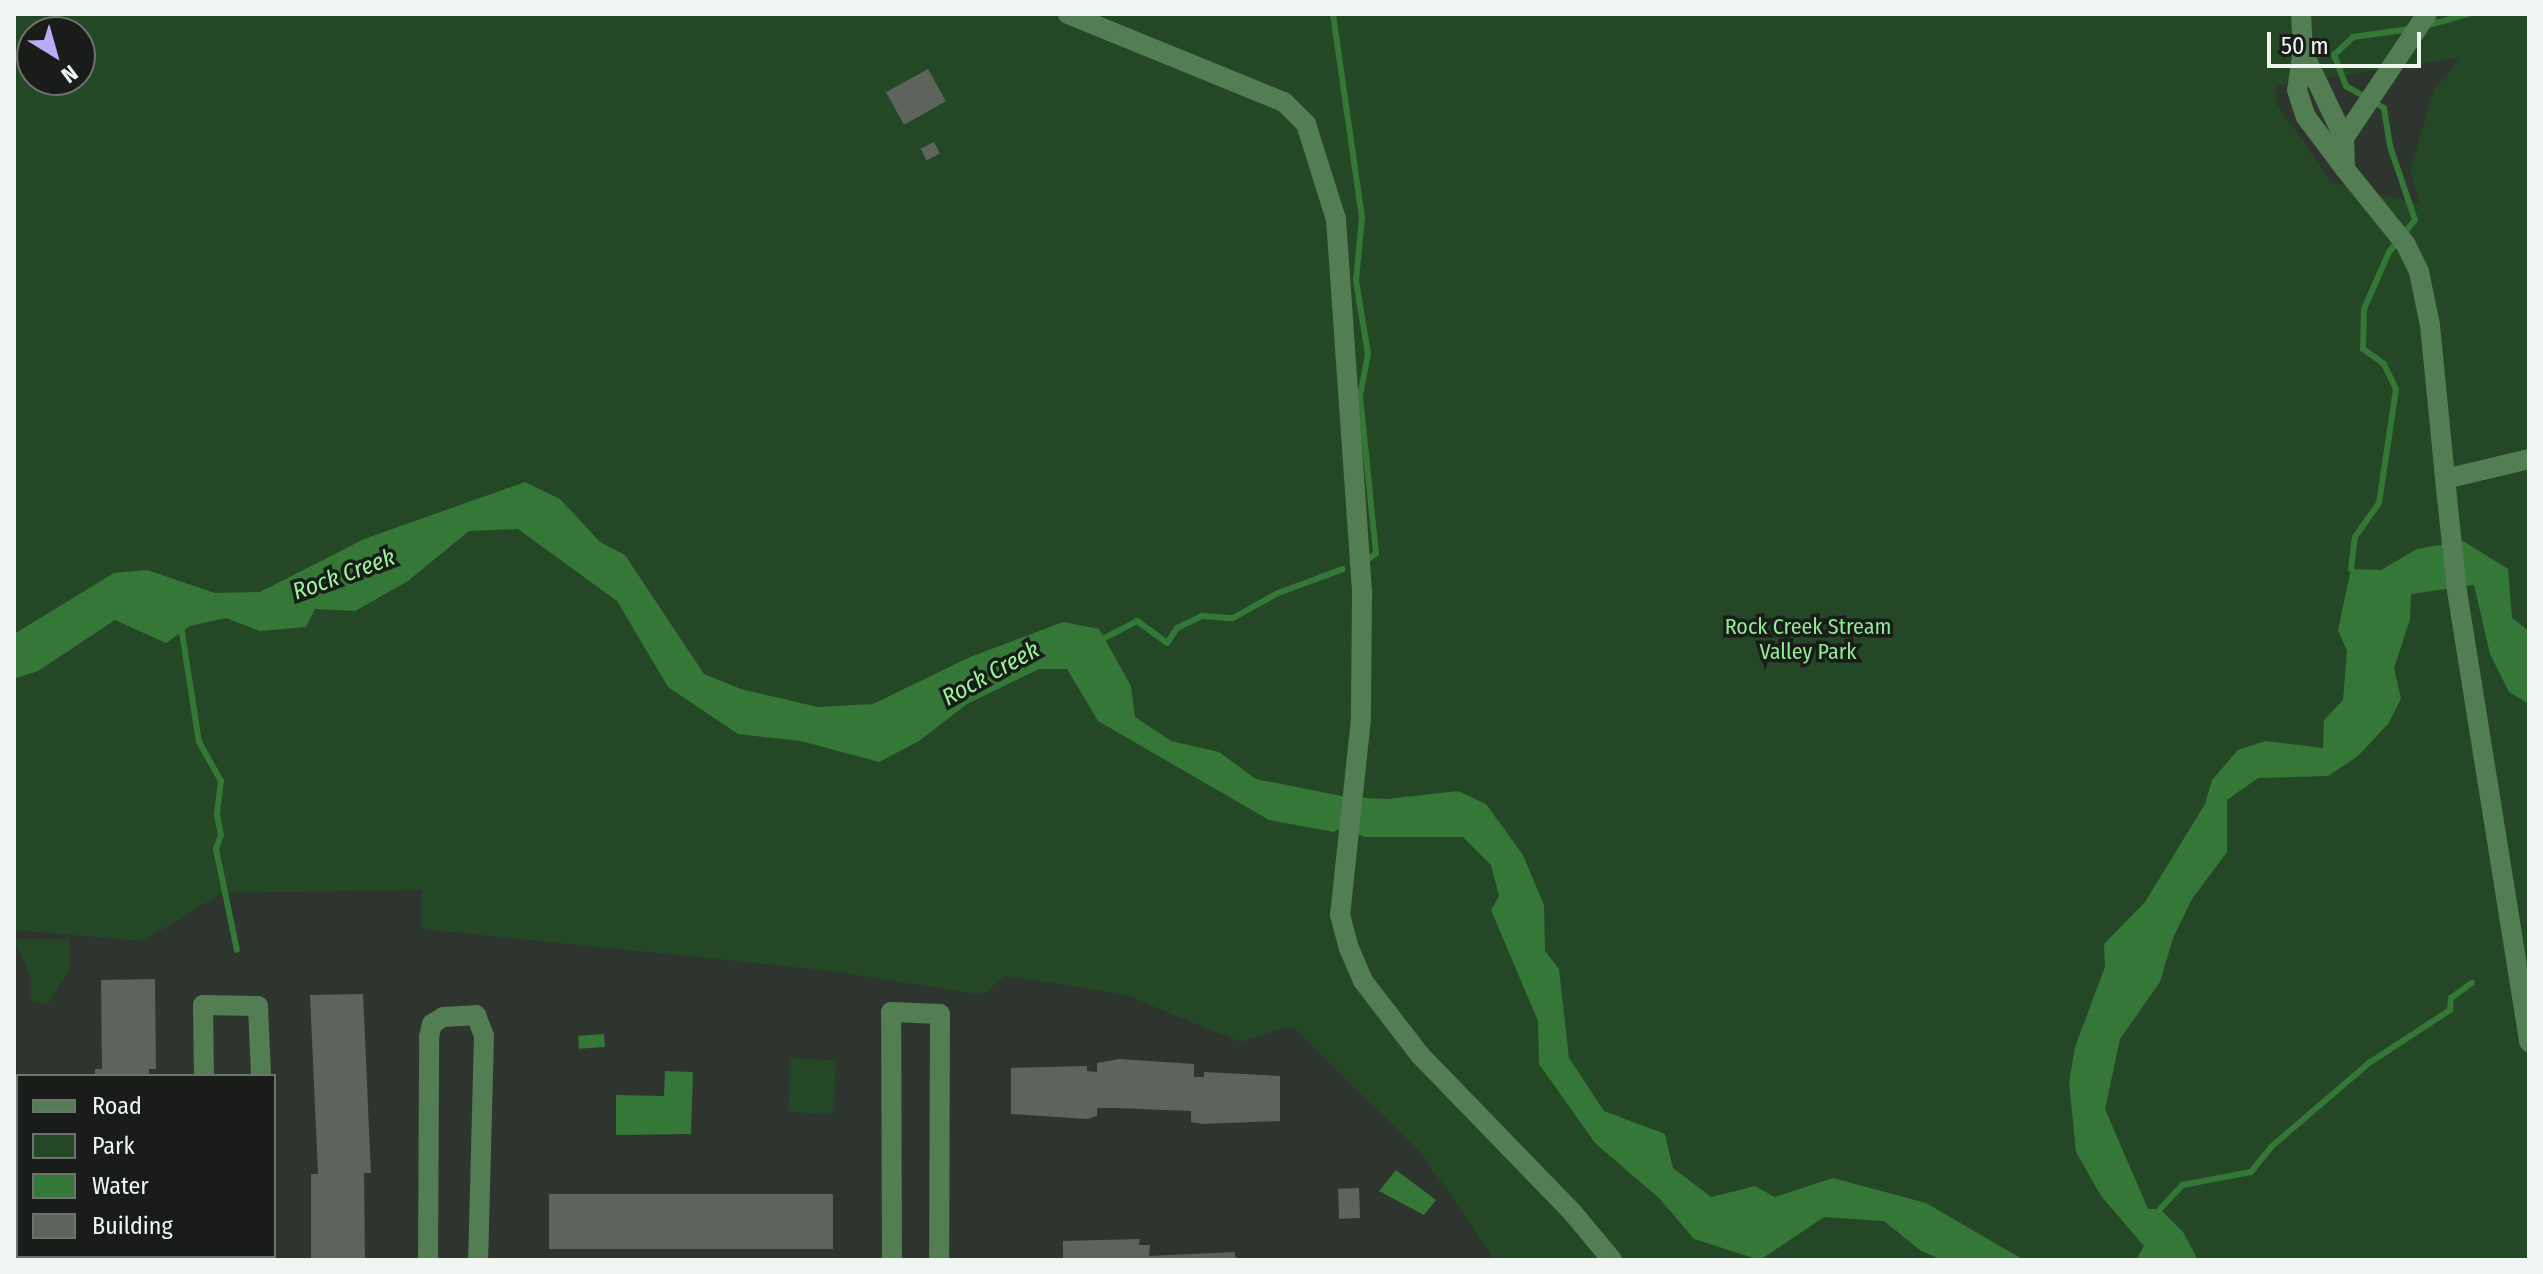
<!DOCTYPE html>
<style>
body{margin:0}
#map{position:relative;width:2543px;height:1274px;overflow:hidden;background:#2e352e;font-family:"Fira Sans Condensed",sans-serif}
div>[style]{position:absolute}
.green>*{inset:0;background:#244825;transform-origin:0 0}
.water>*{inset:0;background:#347736;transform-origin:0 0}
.stream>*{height:6px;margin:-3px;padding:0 3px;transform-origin:3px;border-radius:3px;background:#347736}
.building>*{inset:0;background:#5c645c;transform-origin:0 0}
.minor>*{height:20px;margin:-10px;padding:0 10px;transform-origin:10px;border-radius:10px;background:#537d53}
span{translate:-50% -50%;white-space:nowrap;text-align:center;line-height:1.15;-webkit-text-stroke:7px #191c19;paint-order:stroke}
.park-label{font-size:22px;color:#91eb91}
.water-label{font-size:24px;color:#9af59b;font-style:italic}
.frame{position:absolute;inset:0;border:16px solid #f1f5f1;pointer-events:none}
.legend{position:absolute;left:16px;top:1074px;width:260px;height:184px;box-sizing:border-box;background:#191c19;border:2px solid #6f736f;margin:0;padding:10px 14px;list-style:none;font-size:24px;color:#f1f5f1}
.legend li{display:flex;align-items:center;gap:16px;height:40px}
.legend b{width:40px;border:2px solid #6f736f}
.north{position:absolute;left:16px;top:16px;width:80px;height:80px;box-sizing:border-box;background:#191c19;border:2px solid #6f736f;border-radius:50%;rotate:143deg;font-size:22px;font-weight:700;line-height:32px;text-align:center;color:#f1f5f1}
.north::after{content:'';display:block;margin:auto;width:28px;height:36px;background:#bbaaf6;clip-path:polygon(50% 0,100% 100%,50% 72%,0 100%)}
.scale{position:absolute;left:2267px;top:32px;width:154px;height:36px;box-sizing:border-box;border:4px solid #f1f5f1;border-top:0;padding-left:10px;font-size:24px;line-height:28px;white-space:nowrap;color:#f1f5f1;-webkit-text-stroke:6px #191c19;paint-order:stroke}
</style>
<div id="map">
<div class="green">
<div style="clip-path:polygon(evenodd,14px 14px,2529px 14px,2529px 1260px,1495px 1260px,1422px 1154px,1292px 1026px,1240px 1042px,1126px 995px,1006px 976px,981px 995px,832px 971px,422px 929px,421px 890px,222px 893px,143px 941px,14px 930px,14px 14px,32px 32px,80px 32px,80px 80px,32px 80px,32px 32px,14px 14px,2459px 58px,2434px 90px,2410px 170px,2419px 204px,2331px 182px,2277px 104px,2275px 86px,2459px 58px)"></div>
<div style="clip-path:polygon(14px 939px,70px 939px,70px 970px,48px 1004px,31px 1001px,31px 978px)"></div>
<div style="left:791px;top:1058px;width:45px;height:54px;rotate:3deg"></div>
</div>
<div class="water">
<div style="clip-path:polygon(525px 482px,560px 499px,600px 542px,625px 555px,704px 674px,741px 689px,818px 707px,873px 704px,970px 657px,1063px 622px,1099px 629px,1131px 686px,1135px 717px,1171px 741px,1219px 752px,1256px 779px,1346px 797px,1387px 799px,1458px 791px,1486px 804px,1523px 855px,1544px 905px,1545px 951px,1559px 969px,1569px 1058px,1604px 1111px,1665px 1134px,1673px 1168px,1711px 1197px,1755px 1186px,1775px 1197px,1833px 1178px,1926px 1203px,2024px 1260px,1943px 1260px,1921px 1251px,1884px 1221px,1824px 1217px,1760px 1260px,1694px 1239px,1660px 1199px,1595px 1143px,1539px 1064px,1538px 1021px,1491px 910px,1499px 896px,1491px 865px,1463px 837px,1365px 837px,1341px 828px,1334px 832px,1269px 820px,1098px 721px,1067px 669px,1039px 669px,967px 704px,919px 741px,879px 762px,801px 741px,738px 734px,668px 687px,617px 601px,518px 529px,469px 531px,408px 581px,355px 611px,315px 609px,306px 627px,260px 631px,226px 618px,190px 626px,166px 643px,115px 620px,38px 671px,14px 679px,14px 634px,114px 573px,147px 570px,215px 593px,260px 592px,364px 539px)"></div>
<div style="clip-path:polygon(2463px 541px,2508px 569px,2512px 618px,2529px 631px,2529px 704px,2509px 692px,2490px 654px,2474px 585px,2411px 594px,2410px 619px,2394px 668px,2401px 699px,2388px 724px,2358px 756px,2328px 776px,2258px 778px,2227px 800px,2227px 852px,2192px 899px,2173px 938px,2160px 982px,2120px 1039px,2105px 1109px,2148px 1209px,2160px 1209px,2183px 1232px,2198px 1260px,2136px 1260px,2144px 1246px,2101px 1196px,2076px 1152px,2069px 1082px,2075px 1047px,2105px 967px,2104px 944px,2145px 902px,2205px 804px,2212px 780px,2238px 750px,2265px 741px,2323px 748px,2324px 720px,2343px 700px,2347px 651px,2338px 630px,2351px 569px,2381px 570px,2417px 549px)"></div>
<div style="left:604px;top:1034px;width:13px;height:26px;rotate:86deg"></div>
<div style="clip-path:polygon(665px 1071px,693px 1072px,691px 1134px,616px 1135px,616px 1095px,664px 1096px)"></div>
<div style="clip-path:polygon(1396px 1170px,1436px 1200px,1424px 1215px,1379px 1191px)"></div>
</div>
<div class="stream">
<div style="left:1333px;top:14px;width:205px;rotate:81.9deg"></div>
<div style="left:1362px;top:217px;width:64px;rotate:95.4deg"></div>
<div style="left:1356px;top:281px;width:74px;rotate:80.7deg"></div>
<div style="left:1368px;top:354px;width:43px;rotate:100.8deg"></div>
<div style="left:1360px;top:396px;width:158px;rotate:84.2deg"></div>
<div style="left:1376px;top:553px;width:8px;rotate:140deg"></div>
<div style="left:2425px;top:26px;width:45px;rotate:-15.6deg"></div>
<div style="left:2351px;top:569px;width:32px;rotate:-83deg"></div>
<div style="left:2355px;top:537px;width:42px;rotate:-54.8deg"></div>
<div style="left:2379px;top:503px;width:115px;rotate:-81.5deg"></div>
<div style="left:2396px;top:389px;width:28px;rotate:-116deg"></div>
<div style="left:2384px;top:364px;width:26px;rotate:-144deg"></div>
<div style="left:2363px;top:349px;width:40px;rotate:-88.6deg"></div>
<div style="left:2364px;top:309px;width:62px;rotate:-66.3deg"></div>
<div style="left:2389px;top:252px;width:41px;rotate:-50.9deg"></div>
<div style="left:2415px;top:220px;width:78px;rotate:-108.7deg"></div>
<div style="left:2390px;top:146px;width:38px;rotate:-99deg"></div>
<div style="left:2384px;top:108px;width:44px;rotate:-149.9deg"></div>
<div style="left:2346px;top:86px;width:33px;rotate:-111deg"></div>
<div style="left:2334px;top:55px;width:26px;rotate:-43deg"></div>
<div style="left:2353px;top:37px;width:58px;rotate:-8deg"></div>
<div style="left:181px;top:626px;width:117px;rotate:81.2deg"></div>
<div style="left:199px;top:742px;width:45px;rotate:60.6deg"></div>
<div style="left:221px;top:781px;width:34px;rotate:97deg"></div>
<div style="left:217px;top:815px;width:20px;rotate:79deg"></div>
<div style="left:221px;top:835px;width:15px;rotate:110deg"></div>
<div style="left:216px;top:849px;width:103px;rotate:78.3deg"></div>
<div style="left:1097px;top:642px;width:45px;rotate:-27.7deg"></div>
<div style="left:1137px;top:621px;width:37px;rotate:36deg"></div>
<div style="left:1167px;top:643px;width:18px;rotate:-56deg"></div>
<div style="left:1177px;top:628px;width:28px;rotate:-26deg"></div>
<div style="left:1202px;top:616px;width:31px;rotate:4deg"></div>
<div style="left:1233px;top:618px;width:51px;rotate:-29.1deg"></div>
<div style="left:1278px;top:593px;width:69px;rotate:-20.3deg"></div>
<div style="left:2160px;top:1209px;width:33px;rotate:-47deg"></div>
<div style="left:2182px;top:1185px;width:70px;rotate:-10.7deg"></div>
<div style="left:2251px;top:1172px;width:32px;rotate:-51deg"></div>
<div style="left:2271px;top:1147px;width:129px;rotate:-40.6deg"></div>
<div style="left:2369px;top:1063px;width:97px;rotate:-33.2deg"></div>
<div style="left:2450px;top:1010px;width:12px;rotate:-85deg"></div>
<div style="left:2451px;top:998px;width:26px;rotate:-36deg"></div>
</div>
<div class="building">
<div style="left:928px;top:69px;width:37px;height:48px;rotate:61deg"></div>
<div style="left:934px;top:142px;width:13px;height:15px;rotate:63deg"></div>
<div style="clip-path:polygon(155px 979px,156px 1069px,149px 1069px,149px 1076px,95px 1076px,95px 1069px,102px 1069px,101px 980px)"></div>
<div style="clip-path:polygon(363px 994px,371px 1173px,364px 1173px,365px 1260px,311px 1260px,311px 1174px,318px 1174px,310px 995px)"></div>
<div style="clip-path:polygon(1119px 1059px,1194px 1064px,1194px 1077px,1204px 1077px,1204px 1072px,1280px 1076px,1280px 1121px,1203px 1124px,1191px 1122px,1191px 1111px,1117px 1108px,1097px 1108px,1097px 1116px,1087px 1119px,1011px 1114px,1011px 1068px,1087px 1066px,1087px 1071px,1097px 1072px,1097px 1063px)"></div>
<div style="left:1359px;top:1188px;width:30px;height:21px;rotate:88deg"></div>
<div style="left:833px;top:1194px;width:55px;height:284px;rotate:90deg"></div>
<div style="clip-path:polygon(1140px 1239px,1139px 1245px,1150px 1245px,1149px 1256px,1235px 1252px,1235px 1257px,1246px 1260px,1063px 1260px,1063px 1241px)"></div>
<div style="left:97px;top:1256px;width:53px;height:4px"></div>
</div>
<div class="minor">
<div style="left:1068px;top:14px;width:233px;rotate:22.2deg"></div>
<div style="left:1284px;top:102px;width:31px;rotate:45deg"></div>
<div style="left:1306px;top:124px;width:100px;rotate:72.5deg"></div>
<div style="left:1336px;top:219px;width:377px;rotate:86deg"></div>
<div style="left:1362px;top:595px;width:124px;rotate:90.5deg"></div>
<div style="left:1361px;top:719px;width:197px;rotate:96.1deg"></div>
<div style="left:1340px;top:915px;width:34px;rotate:75deg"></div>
<div style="left:1349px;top:948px;width:36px;rotate:67deg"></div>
<div style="left:1363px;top:981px;width:93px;rotate:52.4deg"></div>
<div style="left:1420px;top:1055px;width:220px;rotate:45.9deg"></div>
<div style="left:1573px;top:1213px;width:61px;rotate:50.3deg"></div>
<div style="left:2301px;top:14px;width:38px;rotate:87deg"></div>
<div style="left:2303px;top:52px;width:95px;rotate:64.5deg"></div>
<div style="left:2344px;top:138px;width:31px;rotate:88deg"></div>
<div style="left:2345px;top:169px;width:97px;rotate:51.2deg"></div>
<div style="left:2406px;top:245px;width:30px;rotate:64deg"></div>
<div style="left:2419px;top:272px;width:54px;rotate:78.3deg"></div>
<div style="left:2430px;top:325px;width:155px;rotate:84.4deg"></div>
<div style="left:2302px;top:56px;width:34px;rotate:98deg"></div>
<div style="left:2297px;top:90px;width:28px;rotate:72deg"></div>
<div style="left:2306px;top:117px;width:65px;rotate:53.1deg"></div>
<div style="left:2344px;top:138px;width:149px;rotate:-56.2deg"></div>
<div style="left:2529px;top:459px;width:86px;rotate:166.6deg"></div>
<div style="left:2445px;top:479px;width:113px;rotate:83.9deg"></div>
<div style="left:2457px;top:591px;width:457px;rotate:80.9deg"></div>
<div style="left:204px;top:1076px;width:71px;rotate:-90.8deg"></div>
<div style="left:203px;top:1005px;width:55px;rotate:1deg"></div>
<div style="left:258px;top:1006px;width:70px;rotate:87.5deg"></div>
<div style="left:207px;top:1256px;width:4px;rotate:90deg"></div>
<div style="left:266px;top:1256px;width:4px;rotate:90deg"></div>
<div style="left:428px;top:1260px;width:223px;rotate:-89.7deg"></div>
<div style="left:429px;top:1037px;width:13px;rotate:-77deg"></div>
<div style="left:432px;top:1024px;width:13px;rotate:-32deg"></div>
<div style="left:443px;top:1017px;width:33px;rotate:-3deg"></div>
<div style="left:476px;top:1015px;width:22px;rotate:69deg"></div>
<div style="left:484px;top:1036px;width:224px;rotate:91.5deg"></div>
<div style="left:892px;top:1260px;width:248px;rotate:-90.2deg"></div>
<div style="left:891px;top:1012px;width:49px;rotate:2.3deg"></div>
<div style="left:940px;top:1014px;width:246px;rotate:90.2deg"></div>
</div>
<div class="park-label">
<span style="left:1808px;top:639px">Rock Creek Stream<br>Valley Park</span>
</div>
<div class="water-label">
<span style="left:344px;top:575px;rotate:-20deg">Rock Creek</span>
<span style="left:991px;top:674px;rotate:-29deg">Rock Creek</span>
</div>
<div class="frame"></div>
<ul class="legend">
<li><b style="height:10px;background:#537d53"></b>Road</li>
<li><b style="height:22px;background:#244825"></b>Park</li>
<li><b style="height:22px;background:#347736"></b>Water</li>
<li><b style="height:22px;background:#5c645c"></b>Building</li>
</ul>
<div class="north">N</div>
<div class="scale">50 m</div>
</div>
